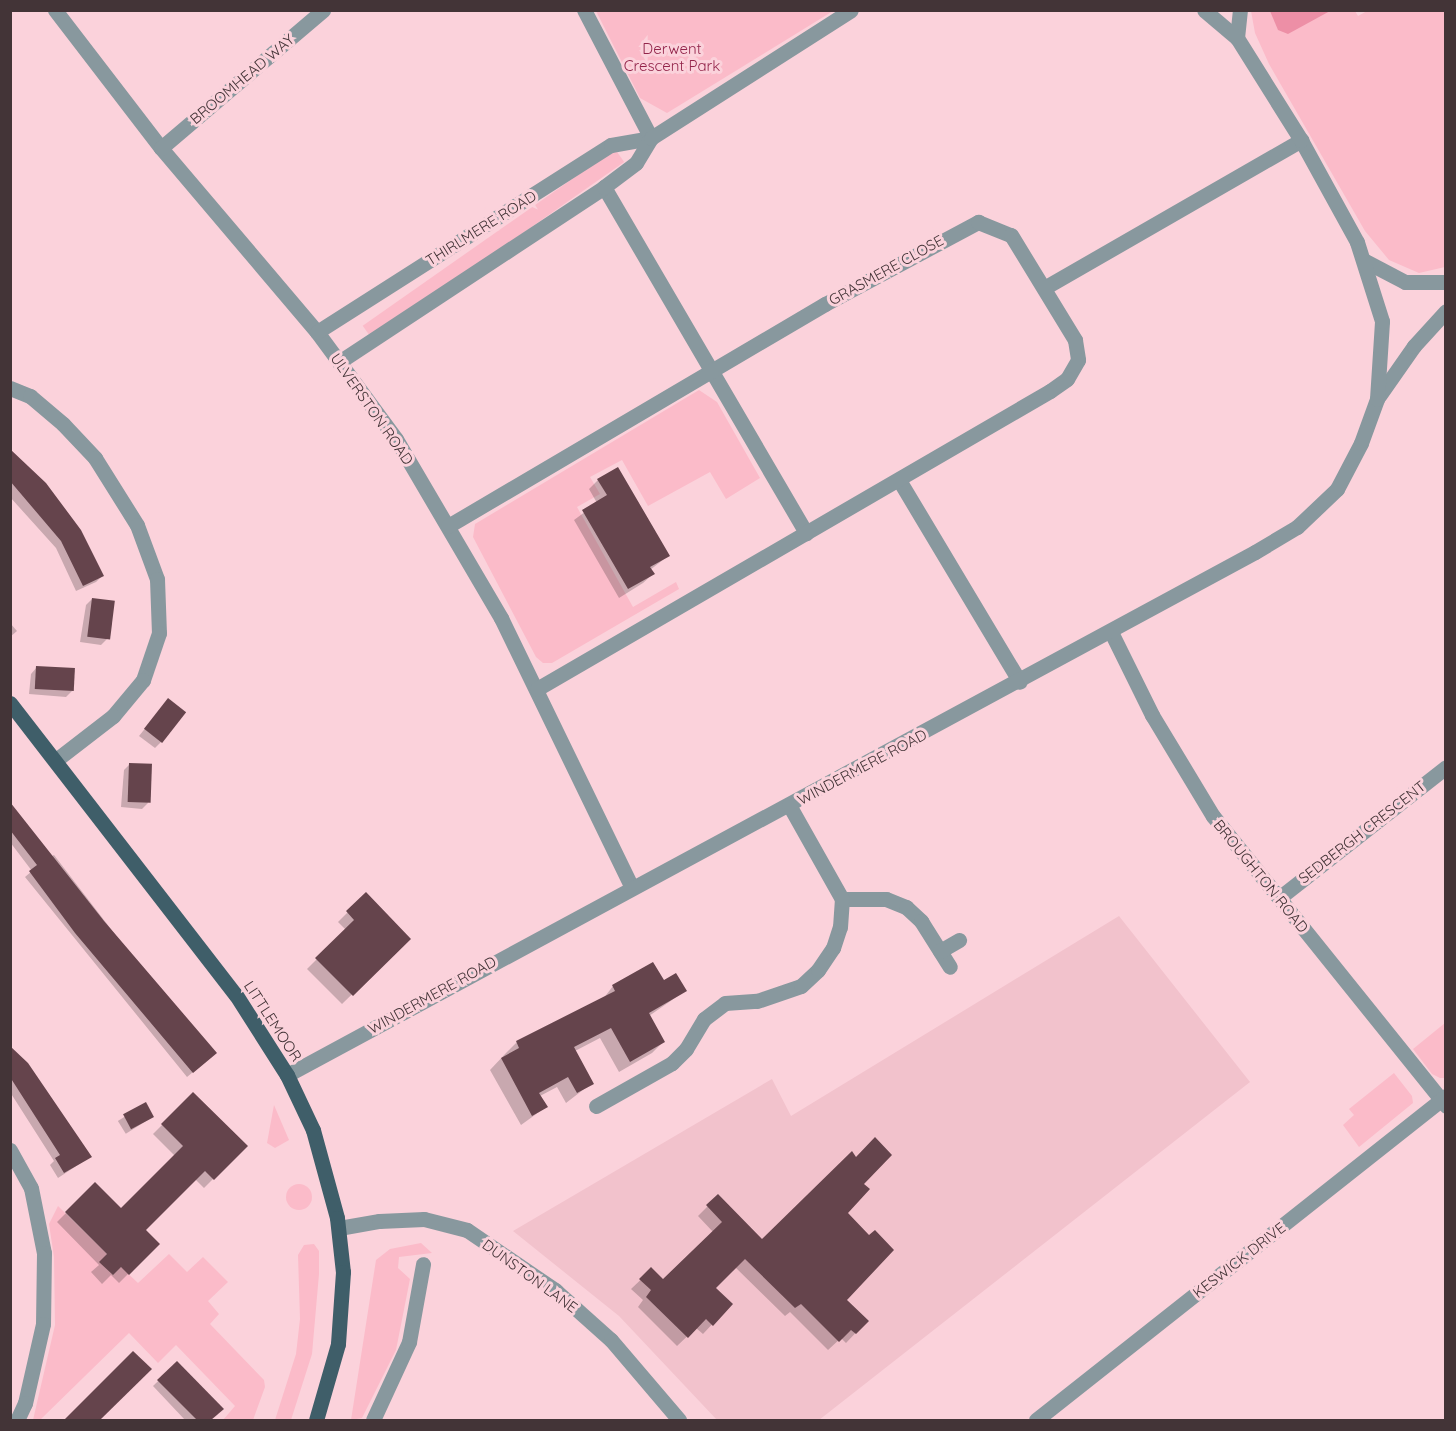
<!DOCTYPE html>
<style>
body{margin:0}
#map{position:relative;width:1456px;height:1431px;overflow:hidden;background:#fbd2db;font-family:Quicksand,sans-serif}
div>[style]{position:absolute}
.built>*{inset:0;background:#f2c2cc}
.green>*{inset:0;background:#fbbbc9;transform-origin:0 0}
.round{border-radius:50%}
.forest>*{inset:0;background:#ed8fa6}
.shadow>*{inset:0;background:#0003;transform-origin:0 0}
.building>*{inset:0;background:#65444c;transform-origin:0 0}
.minor>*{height:15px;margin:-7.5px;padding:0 7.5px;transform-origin:7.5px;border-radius:7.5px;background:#88989e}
.major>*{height:15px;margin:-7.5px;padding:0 7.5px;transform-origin:7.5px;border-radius:7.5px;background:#3f5e69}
span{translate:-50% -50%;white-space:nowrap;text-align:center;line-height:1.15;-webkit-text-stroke:6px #fbd2db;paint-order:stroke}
.park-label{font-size:15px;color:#93254b}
.street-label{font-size:15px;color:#433437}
.frame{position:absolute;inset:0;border:12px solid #433437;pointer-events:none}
</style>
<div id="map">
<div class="built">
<div style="clip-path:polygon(1119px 916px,1250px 1082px,819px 1420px,717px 1420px,619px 1316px,513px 1231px,772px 1079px,791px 1116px)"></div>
</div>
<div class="green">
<div style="clip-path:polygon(596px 11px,833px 11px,667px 113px,640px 98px)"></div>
<div style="clip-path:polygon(1251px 11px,1355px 11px,1358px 16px,1367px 11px,1445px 11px,1445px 267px,1419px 273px,1389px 260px,1365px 231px,1269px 64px,1255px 33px)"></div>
<div style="left:615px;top:149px;width:16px;height:308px;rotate:55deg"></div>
<div style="clip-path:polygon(699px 390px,717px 402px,760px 478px,726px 499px,710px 472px,648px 506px,622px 460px,590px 477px,600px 494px,577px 507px,633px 607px,676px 582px,679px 589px,552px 663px,543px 663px,536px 657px,473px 537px,475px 524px)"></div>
<div style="clip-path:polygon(1445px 1023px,1445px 1078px,1440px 1078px,1432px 1074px,1413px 1049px)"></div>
<div style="clip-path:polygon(1394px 1073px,1412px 1096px,1413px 1103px,1359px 1147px,1343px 1125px,1354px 1115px,1349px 1109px)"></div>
<div style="clip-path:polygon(274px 1105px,289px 1140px,275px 1148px,267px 1143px)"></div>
<div class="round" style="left:286px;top:1184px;width:26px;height:26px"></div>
<div style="clip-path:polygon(58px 1206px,107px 1254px,100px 1262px,113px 1275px,121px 1267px,138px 1283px,169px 1254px,187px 1272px,203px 1257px,228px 1282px,208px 1301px,219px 1314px,210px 1324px,264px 1380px,265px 1387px,253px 1420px,223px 1420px,235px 1406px,176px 1345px,158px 1363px,129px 1333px,40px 1420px,33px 1420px,55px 1325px,54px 1257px,49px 1224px)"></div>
<div style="clip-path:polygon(421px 1243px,432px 1253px,399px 1257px,398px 1268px,410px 1279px,396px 1350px,362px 1418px,351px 1420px,376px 1260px,390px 1249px)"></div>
<div style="clip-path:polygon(314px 1244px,319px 1251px,319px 1274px,312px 1354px,291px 1420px,275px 1420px,296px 1354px,300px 1319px,298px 1255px,304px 1245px)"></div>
</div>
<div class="forest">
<div style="clip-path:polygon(1270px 11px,1330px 10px,1330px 11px,1288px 34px,1278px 30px)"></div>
</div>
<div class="shadow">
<div style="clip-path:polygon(10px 451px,102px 576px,96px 582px,76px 591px,56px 548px,10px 497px)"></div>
<div style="clip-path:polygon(598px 480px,668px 556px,650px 570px,653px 574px,643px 583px,619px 598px,574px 520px,597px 503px,589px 489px)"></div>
<div style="clip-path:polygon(92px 599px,107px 639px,101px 645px,80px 642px,86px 605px)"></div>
<div style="clip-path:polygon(10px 623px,17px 631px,10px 637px)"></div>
<div style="clip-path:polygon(37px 667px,72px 691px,66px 697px,29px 694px,31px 674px)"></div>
<div style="clip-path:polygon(168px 700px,161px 742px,155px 748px,139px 736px)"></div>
<div style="clip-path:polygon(130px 764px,148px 803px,142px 809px,121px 807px,124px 770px)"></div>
<div style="clip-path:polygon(10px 805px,50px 857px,54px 855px,210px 1058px,187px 1077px,25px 877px,32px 871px,10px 842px)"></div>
<div style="clip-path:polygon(366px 894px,409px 939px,342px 1004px,307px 969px,346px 930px,338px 922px)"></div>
<div style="clip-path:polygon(663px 982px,685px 991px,649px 1016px,663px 1042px,652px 1053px,619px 1072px,600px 1038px,575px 1051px,592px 1083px,566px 1103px,557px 1087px,540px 1096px,546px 1107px,521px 1125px,490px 1070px,506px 1053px,517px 1042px,603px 999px,613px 986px)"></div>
<div style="clip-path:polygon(10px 1047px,90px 1157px,58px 1178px,50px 1165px,54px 1161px,10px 1092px)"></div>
<div style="clip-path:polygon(193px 1094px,246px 1146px,204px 1188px,195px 1179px,144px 1230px,158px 1244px,119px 1283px,111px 1275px,102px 1284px,91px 1272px,99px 1265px,57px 1222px,95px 1184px,121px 1210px,175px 1156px,153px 1134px)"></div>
<div style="left:145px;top:1104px;width:15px;height:32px;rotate:58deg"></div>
<div style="clip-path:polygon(862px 1184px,846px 1213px,845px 1300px,867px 1321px,846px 1343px,841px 1338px,828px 1350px,790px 1312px,785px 1316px,735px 1267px,714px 1288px,731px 1304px,703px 1334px,696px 1328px,677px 1346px,638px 1307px,643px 1300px,631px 1289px,651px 1270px,663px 1281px,714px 1233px,698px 1216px,718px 1196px,762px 1241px)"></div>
<div style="clip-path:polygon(177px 1363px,222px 1409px,210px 1420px,185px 1420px,153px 1386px)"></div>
</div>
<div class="building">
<div style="clip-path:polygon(10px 449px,46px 483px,81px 530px,104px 576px,83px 586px,61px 541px,10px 481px)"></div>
<div style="clip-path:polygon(618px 467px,670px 556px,650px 567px,655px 574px,628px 589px,582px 510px,607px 495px,597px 479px)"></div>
<div style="left:92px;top:598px;width:23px;height:39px;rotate:7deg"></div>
<div style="left:36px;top:666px;width:39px;height:23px;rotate:3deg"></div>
<div style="left:168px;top:698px;width:23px;height:39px;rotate:38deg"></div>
<div style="left:129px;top:763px;width:23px;height:39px;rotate:2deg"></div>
<div style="clip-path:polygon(10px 802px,104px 921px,217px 1053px,193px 1073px,75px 933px,29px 871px,37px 865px,10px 830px)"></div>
<div style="clip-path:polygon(366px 892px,411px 939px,353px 996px,315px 958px,354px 920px,346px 911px)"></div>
<div style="clip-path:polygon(653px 962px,664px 980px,676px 973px,687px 991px,649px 1013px,665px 1042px,630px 1062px,611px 1028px,574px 1047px,594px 1084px,577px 1093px,568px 1077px,539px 1093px,548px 1107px,532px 1116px,501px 1058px,519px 1048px,516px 1041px,615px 991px,612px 985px)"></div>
<div style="clip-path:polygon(10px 1046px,28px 1063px,92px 1157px,64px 1173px,55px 1158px,60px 1155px,10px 1077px)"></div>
<div style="clip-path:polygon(193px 1092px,248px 1146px,214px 1180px,205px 1171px,146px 1230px,160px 1244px,129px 1275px,121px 1267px,113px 1275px,99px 1262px,107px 1254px,65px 1212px,95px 1182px,121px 1208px,183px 1146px,161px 1124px)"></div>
<div style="left:146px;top:1102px;width:17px;height:26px;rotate:62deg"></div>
<div style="clip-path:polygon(875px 1137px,892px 1155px,864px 1184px,870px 1189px,848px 1213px,869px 1235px,875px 1230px,894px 1250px,847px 1300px,869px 1321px,856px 1334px,851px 1330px,839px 1342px,801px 1304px,795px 1308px,745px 1259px,716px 1288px,733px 1304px,713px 1326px,706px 1319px,688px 1338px,646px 1297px,651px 1290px,639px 1279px,651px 1267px,663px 1279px,722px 1222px,706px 1205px,718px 1194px,762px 1239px,852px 1151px,856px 1157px)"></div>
<div style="clip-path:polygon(133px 1351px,152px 1369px,100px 1420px,64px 1420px)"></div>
<div style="clip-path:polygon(177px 1361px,224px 1409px,211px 1420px,197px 1420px,157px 1380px)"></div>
</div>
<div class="minor">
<div style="left:55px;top:10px;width:174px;rotate:52.5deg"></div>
<div style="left:161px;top:148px;width:241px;rotate:49.7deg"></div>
<div style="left:317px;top:332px;width:133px;rotate:53.6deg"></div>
<div style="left:396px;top:439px;width:208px;rotate:59.6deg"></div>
<div style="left:501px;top:618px;width:300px;rotate:64.1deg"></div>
<div style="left:1237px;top:38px;width:28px;rotate:-84deg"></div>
<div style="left:161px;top:148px;width:213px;rotate:-40.4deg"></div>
<div style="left:604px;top:187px;width:401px;rotate:59.7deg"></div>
<div style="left:1365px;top:261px;width:45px;rotate:27.7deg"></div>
<div style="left:1405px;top:282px;width:41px"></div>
<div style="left:1044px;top:288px;width:297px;rotate:-29.9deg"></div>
<div style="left:317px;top:332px;width:348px;rotate:-32.5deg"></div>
<div style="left:611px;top:145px;width:41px;rotate:-9.9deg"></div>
<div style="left:651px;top:138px;width:144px;rotate:-117.6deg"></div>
<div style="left:339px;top:362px;width:318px;rotate:-33.4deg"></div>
<div style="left:604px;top:187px;width:40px;rotate:-37deg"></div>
<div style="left:636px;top:163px;width:29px;rotate:-59deg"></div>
<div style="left:651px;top:138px;width:237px;rotate:-32.6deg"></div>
<div style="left:10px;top:388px;width:22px;rotate:22deg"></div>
<div style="left:30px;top:396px;width:43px;rotate:40.3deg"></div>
<div style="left:63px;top:424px;width:47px;rotate:46.7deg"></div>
<div style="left:95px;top:458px;width:79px;rotate:57.9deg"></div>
<div style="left:137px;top:525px;width:58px;rotate:69.7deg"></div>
<div style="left:157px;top:579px;width:54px;rotate:87.9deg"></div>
<div style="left:159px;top:633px;width:50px;rotate:108.8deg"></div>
<div style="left:143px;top:680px;width:47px;rotate:129.8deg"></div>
<div style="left:113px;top:716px;width:72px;rotate:142.3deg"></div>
<div style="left:1379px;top:396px;width:61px;rotate:-55deg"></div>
<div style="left:1414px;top:346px;width:47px;rotate:-47.6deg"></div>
<div style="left:899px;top:480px;width:235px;rotate:59.1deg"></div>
<div style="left:448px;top:526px;width:438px;rotate:-30.5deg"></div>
<div style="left:825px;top:304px;width:174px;rotate:-28.2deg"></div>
<div style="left:978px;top:222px;width:35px;rotate:22deg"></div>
<div style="left:1011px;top:235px;width:123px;rotate:58.6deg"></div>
<div style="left:1075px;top:340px;width:20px;rotate:81deg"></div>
<div style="left:1078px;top:360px;width:22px;rotate:120deg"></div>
<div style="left:1067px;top:379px;width:21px;rotate:145deg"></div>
<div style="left:1050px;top:391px;width:593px;rotate:149.85deg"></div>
<div style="left:1111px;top:632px;width:93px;rotate:63.7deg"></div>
<div style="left:1152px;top:715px;width:118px;rotate:58.9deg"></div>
<div style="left:1213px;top:816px;width:372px;rotate:51.2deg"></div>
<div style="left:1279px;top:898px;width:212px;rotate:-38.1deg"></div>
<div style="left:842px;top:899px;width:44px"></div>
<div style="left:886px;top:899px;width:22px;rotate:22deg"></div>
<div style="left:906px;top:907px;width:21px;rotate:43deg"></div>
<div style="left:921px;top:921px;width:54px;rotate:57.8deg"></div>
<div style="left:940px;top:951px;width:22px;rotate:-30deg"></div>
<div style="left:287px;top:1075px;width:1100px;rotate:-28.38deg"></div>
<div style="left:1255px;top:552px;width:49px;rotate:-30.8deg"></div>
<div style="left:1297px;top:527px;width:55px;rotate:-43.5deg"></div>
<div style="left:1337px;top:489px;width:52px;rotate:-62.4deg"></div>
<div style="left:1361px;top:443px;width:47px;rotate:-70deg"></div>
<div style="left:1377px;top:399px;width:78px;rotate:-86.3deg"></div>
<div style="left:1382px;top:321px;width:83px;rotate:-107.6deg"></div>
<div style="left:1357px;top:242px;width:116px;rotate:-118.8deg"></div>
<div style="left:1301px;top:140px;width:120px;rotate:-122.1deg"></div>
<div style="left:1237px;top:38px;width:43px;rotate:-139.7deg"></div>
<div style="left:596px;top:1106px;width:87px;rotate:-29.5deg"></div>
<div style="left:672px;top:1063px;width:20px;rotate:-45deg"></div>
<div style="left:686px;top:1049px;width:35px;rotate:-59deg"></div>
<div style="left:704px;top:1019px;width:26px;rotate:-37deg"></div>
<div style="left:725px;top:1003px;width:32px;rotate:-4deg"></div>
<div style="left:757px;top:1001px;width:46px;rotate:-18.8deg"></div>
<div style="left:801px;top:986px;width:23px;rotate:-43deg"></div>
<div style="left:818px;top:970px;width:27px;rotate:-56deg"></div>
<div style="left:833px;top:948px;width:22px;rotate:-72deg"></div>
<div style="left:840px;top:927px;width:28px;rotate:-86deg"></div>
<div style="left:842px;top:899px;width:108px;rotate:-119.4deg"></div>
<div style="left:10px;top:1150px;width:43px;rotate:61.1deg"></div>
<div style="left:31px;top:1188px;width:66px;rotate:78.7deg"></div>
<div style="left:44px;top:1253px;width:71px;rotate:90.8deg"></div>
<div style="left:43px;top:1324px;width:81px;rotate:102.8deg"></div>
<div style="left:25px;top:1403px;width:19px;rotate:115deg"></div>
<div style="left:339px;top:1228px;width:41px;rotate:-9.9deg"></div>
<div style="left:379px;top:1221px;width:45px;rotate:-2.5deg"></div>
<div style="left:424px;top:1219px;width:44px;rotate:14.3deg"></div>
<div style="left:467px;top:1230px;width:107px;rotate:34.3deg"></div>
<div style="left:555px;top:1290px;width:75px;rotate:41.8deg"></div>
<div style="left:611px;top:1340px;width:105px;rotate:49.6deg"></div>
<div style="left:373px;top:1420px;width:86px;rotate:-65.2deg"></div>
<div style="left:409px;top:1342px;width:79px;rotate:-79.8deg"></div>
<div style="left:1036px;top:1420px;width:523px;rotate:-38.32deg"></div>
</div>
<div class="major">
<div style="left:10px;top:703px;width:369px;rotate:52.3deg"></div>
<div style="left:236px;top:995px;width:95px;rotate:57.5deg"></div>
<div style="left:287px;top:1075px;width:61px;rotate:64.7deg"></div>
<div style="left:313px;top:1130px;width:91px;rotate:74.7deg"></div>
<div style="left:337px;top:1218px;width:54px;rotate:83.7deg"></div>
<div style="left:343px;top:1272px;width:72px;rotate:94deg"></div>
<div style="left:338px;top:1344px;width:79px;rotate:106.1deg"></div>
</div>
<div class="park-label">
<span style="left:672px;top:57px">Derwent<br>Crescent Park</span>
</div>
<div class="street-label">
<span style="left:242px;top:79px;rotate:-40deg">BROOMHEAD WAY</span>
<span style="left:481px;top:228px;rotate:-32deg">THIRLMERE ROAD</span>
<span style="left:886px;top:270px;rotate:-29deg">GRASMERE CLOSE</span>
<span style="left:372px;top:409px;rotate:55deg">ULVERSTON ROAD</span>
<span style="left:862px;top:767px;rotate:-28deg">WINDERMERE ROAD</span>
<span style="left:1362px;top:832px;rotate:-38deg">SEDBERGH CRESCENT</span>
<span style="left:1261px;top:876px;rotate:51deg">BROUGHTON ROAD</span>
<span style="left:432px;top:995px;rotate:-29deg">WINDERMERE ROAD</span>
<span style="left:273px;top:1021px;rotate:57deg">LITTLEMOOR</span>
<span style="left:1239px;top:1260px;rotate:-38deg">KESWICK DRIVE</span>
<span style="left:530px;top:1276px;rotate:36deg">DUNSTON LANE</span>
</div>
<div class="frame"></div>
</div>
